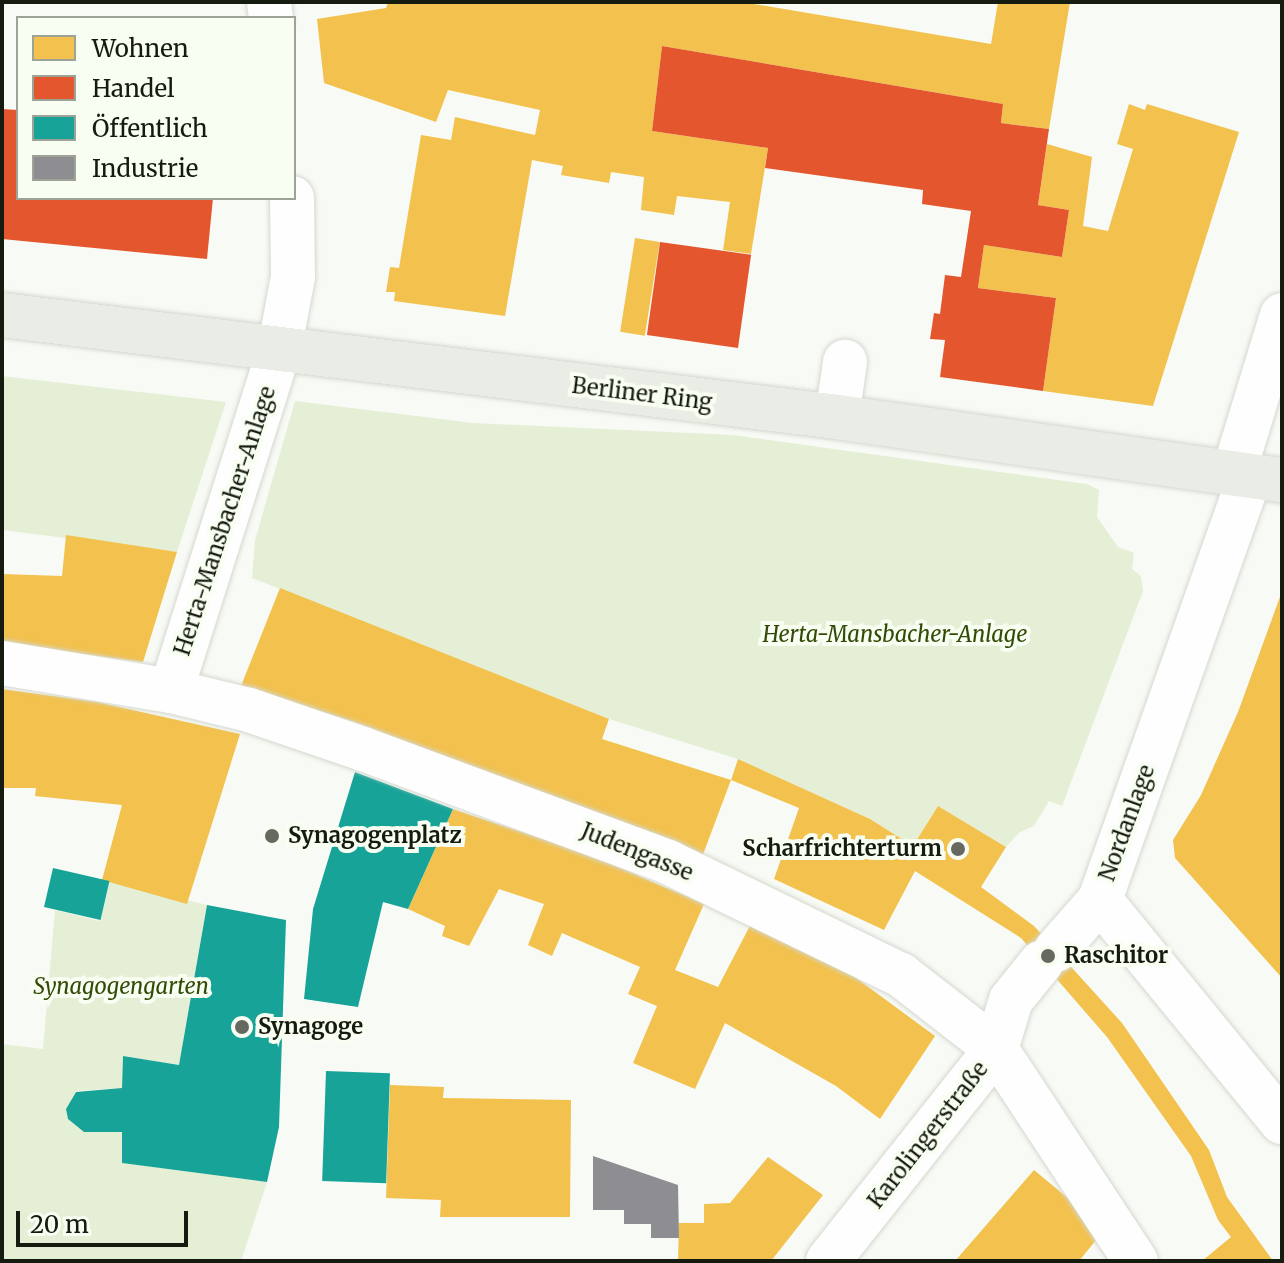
<!DOCTYPE html>
<meta charset="utf-8">
<style>
body{margin:0}
#map{position:relative;width:1284px;height:1263px;overflow:hidden;background:#f8fbf5;font-family:Merriweather,serif}
div>[style]{position:absolute}
.green>*{inset:0;background:#e4efd6}
.homes>*{inset:0;background:#f2c14e;transform-origin:0 0}
.shops>*{inset:0;background:#e4572e;transform-origin:0 0}
.public>*{inset:0;background:#17a398;transform-origin:0 0}
.industry>*{inset:0;background:#8d8d92}
.roads{filter:drop-shadow(0 0 2px #d4d8cf) drop-shadow(0 0 2px #d4d8cf)}
.minor>*{height:44px;margin:-22px;padding:0 22px;transform-origin:22px;border-radius:22px;background:#fefefe}
.major>*{height:44px;margin:-22px;padding:0 22px;transform-origin:22px;border-radius:22px;background:#eaede6}
.dots>*{width:22px;height:22px;translate:-50% -50%;box-sizing:border-box;border:4px solid #f8fef2;border-radius:50%}
span{translate:-50% -50%;white-space:nowrap;text-align:center;line-height:1.15;-webkit-text-stroke:8px #f8fef2;paint-order:stroke}
.street-label{font-size:22px;color:#161b10}
.park-label{font-size:22px;color:#334b06;font-style:italic}
.poi-label{font-size:22px;color:#161b10;font-weight:700}
.left{translate:0 -50%;text-align:left}
.right{translate:-100% -50%;text-align:right}
.frame{position:absolute;inset:0;border:4px solid #161b10;pointer-events:none}
.legend{position:absolute;left:16px;top:16px;width:280px;height:184px;box-sizing:border-box;background:#f8fef2;border:2px solid #9ea398;margin:0;padding:10px 14px;list-style:none;font-size:24px;color:#161b10}
.legend li{display:flex;align-items:center;gap:16px;height:40px}
.legend b{width:40px;border:2px solid #9ea398}
.scale{position:absolute;left:16px;top:1211px;width:172px;height:36px;box-sizing:border-box;border:4px solid #161b10;border-top:0;padding-left:10px;font-size:24px;line-height:28px;white-space:nowrap;color:#161b10;-webkit-text-stroke:6px #f8fef2;paint-order:stroke}
</style>
<div id="map">
<div class="green">
<div style="clip-path:polygon(2px 376px,226px 402px,177px 552px,2px 530px)"></div>
<div style="clip-path:polygon(295px 401px,473px 423px,733px 435px,1087px 484px,1099px 490px,1097px 517px,1118px 547px,1134px 553px,1132px 569px,1141px 576px,1143px 591px,1062px 806px,1049px 801px,1034px 826px,1020px 832px,1006px 847px,938px 806px,913px 846px,870px 819px,738px 759px,609px 719px,252px 578px,255px 540px)"></div>
<div style="clip-path:polygon(110px 881px,207px 905px,179px 1065px,123px 1056px,122px 1088px,76px 1091px,66px 1109px,68px 1119px,84px 1132px,122px 1132px,122px 1163px,267px 1182px,241px 1261px,2px 1261px,2px 1044px,43px 1049px,55px 910px,100px 921px)"></div>
</div>
<div class="homes">
<div style="clip-path:polygon(388px 2px,742px 2px,991px 44px,998px 2px,1070px 2px,1049px 129px,1001px 123px,1003px 104px,662px 46px,652px 131px,768px 148px,751px 254px,723px 250px,730px 202px,677px 196px,674px 215px,641px 210px,644px 177px,611px 172px,609px 183px,561px 175px,563px 166px,532px 160px,505px 316px,394px 301px,395px 292px,386px 292px,390px 267px,399px 268px,421px 135px,451px 140px,455px 117px,535px 135px,540px 110px,448px 90px,436px 122px,324px 83px,317px 19px,386px 8px)"></div>
<div style="clip-path:polygon(1129px 104px,1145px 110px,1147px 104px,1239px 132px,1153px 406px,1043px 391px,1056px 298px,978px 288px,984px 245px,1062px 257px,1069px 210px,1038px 205px,1047px 144px,1092px 157px,1083px 226px,1108px 231px,1133px 149px,1117px 144px)"></div>
<div style="left:635px;top:238px;width:25px;height:95px;rotate:9deg"></div>
<div style="clip-path:polygon(66px 535px,177px 552px,143px 662px,2px 643px,2px 574px,62px 576px)"></div>
<div style="clip-path:polygon(280px 588px,609px 719px,602px 739px,731px 780px,702px 857px,358px 723px,241px 686px)"></div>
<div style="clip-path:polygon(1281px 594px,1282px 594px,1282px 978px,1175px 858px,1173px 840px,1201px 795px,1238px 712px)"></div>
<div style="clip-path:polygon(2px 689px,97px 702px,240px 734px,187px 904px,102px 880px,122px 805px,35px 796px,36px 788px,2px 788px)"></div>
<div style="clip-path:polygon(738px 759px,870px 819px,913px 846px,938px 806px,1006px 847px,981px 887px,1034px 926px,1122px 1023px,1209px 1150px,1227px 1197px,1273px 1261px,1202px 1261px,1231px 1237px,1218px 1220px,1191px 1156px,1107px 1037px,1021px 938px,915px 871px,884px 930px,774px 879px,799px 808px,731px 780px)"></div>
<div style="clip-path:polygon(453px 809px,592px 856px,704px 904px,675px 970px,718px 987px,753px 920px,829px 958px,935px 1036px,880px 1119px,836px 1086px,725px 1023px,695px 1089px,633px 1063px,657px 1006px,628px 994px,640px 967px,562px 933px,552px 956px,528px 945px,544px 904px,499px 889px,469px 946px,442px 936px,445px 926px,408px 909px)"></div>
<div style="clip-path:polygon(390px 1085px,444px 1087px,443px 1098px,571px 1100px,570px 1217px,440px 1217px,441px 1200px,386px 1198px)"></div>
<div style="clip-path:polygon(768px 1157px,823px 1195px,771px 1261px,678px 1261px,679px 1223px,704px 1223px,704px 1204px,730px 1203px)"></div>
<div style="clip-path:polygon(1034px 1170px,1105px 1229px,1079px 1261px,955px 1261px)"></div>
</div>
<div class="shops">
<div style="clip-path:polygon(662px 46px,1003px 104px,1001px 123px,1049px 129px,1038px 205px,1069px 210px,1062px 257px,984px 245px,978px 288px,1056px 298px,1043px 391px,940px 377px,945px 340px,930px 339px,934px 313px,940px 314px,945px 275px,961px 277px,971px 211px,922px 204px,923px 190px,765px 168px,768px 148px,652px 131px)"></div>
<div style="clip-path:polygon(2px 109px,18px 110px,18px 198px,213px 198px,207px 259px,2px 239px)"></div>
<div style="left:660px;top:242px;width:92px;height:94px;rotate:8deg"></div>
</div>
<div class="public">
<div style="clip-path:polygon(355px 772px,453px 809px,408px 909px,383px 902px,358px 1007px,304px 999px,313px 909px)"></div>
<div style="left:53px;top:868px;width:58px;height:40px;rotate:13deg"></div>
<div style="clip-path:polygon(207px 905px,286px 920px,279px 1127px,267px 1182px,122px 1163px,122px 1132px,84px 1132px,68px 1119px,66px 1109px,76px 1092px,122px 1088px,123px 1056px,179px 1065px)"></div>
<div style="left:326px;top:1071px;width:64px;height:110px;rotate:2deg"></div>
</div>
<div class="industry">
<div style="clip-path:polygon(593px 1156px,678px 1185px,679px 1238px,651px 1238px,651px 1224px,624px 1224px,624px 1210px,593px 1210px)"></div>
</div>
<div class="roads">
<div class="minor">
<div style="left:269px;top:2px;width:16px;rotate:83deg"></div>
<div style="left:837px;top:417px;width:56px;rotate:-81.7deg"></div>
<div style="left:1234px;top:472px;width:164px;rotate:-73deg"></div>
<div style="left:1250px;top:476px;width:450px;rotate:109.5deg"></div>
<div style="left:1100px;top:900px;width:287px;rotate:50.7deg"></div>
<div style="left:2px;top:663px;width:171px;rotate:9.4deg"></div>
<div style="left:171px;top:691px;width:80px;rotate:13.7deg"></div>
<div style="left:249px;top:710px;width:120px;rotate:18.9deg"></div>
<div style="left:363px;top:749px;width:325px;rotate:20.3deg"></div>
<div style="left:668px;top:862px;width:259px;rotate:25.9deg"></div>
<div style="left:901px;top:975px;width:120px;rotate:37.9deg"></div>
<div style="left:996px;top:1049px;width:254px;rotate:56.6deg"></div>
<div style="left:171px;top:691px;width:357px;rotate:-72.4deg"></div>
<div style="left:279px;top:351px;width:75px;rotate:-79.3deg"></div>
<div style="left:293px;top:277px;width:79px;rotate:-90.7deg"></div>
<div style="left:1056px;top:950px;width:67px;rotate:-48.7deg"></div>
<div style="left:828px;top:1261px;width:270px;rotate:-51.6deg"></div>
<div style="left:996px;top:1049px;width:51px;rotate:-73deg"></div>
<div style="left:1011px;top:1000px;width:48px;rotate:-51deg"></div>
</div>
<div class="major">
<div style="left:2px;top:315px;width:841px;rotate:6.96deg"></div>
<div style="left:837px;top:417px;width:449px;rotate:8.1deg"></div>
</div>
</div>
<div class="dots">
<div style="left:272px;top:836px;background:#656960"></div>
<div style="left:958px;top:849px;background:#656960"></div>
<div style="left:1048px;top:956px;background:#656960"></div>
<div style="left:242px;top:1027px;background:#656960"></div>
</div>
<div class="street-label">
<span style="left:642px;top:394px;rotate:7deg">Berliner Ring</span>
<span style="left:225px;top:521px;rotate:-72deg">Herta-Mansbacher-Anlage</span>
<span style="left:1127px;top:823px;rotate:-70deg">Nordanlage</span>
<span style="left:637px;top:852px;rotate:22deg">Judengasse</span>
<span style="left:928px;top:1135px;rotate:-52deg">Karolingerstraße</span>
</div>
<div class="park-label">
<span style="left:895px;top:635px">Herta-Mansbacher-Anlage</span>
<span style="left:121px;top:987px">Synagogengarten</span>
</div>
<div class="poi-label">
<span class="left" style="left:288px;top:836px">Synagogenplatz</span>
<span class="right" style="left:942px;top:849px">Scharfrichterturm</span>
<span class="left" style="left:1064px;top:956px">Raschitor</span>
<span class="left" style="left:258px;top:1027px">Synagoge</span>
</div>
<div class="frame"></div>
<ul class="legend">
<li><b style="height:22px;background:#f2c14e"></b>Wohnen</li>
<li><b style="height:22px;background:#e4572e"></b>Handel</li>
<li><b style="height:22px;background:#17a398"></b>Öffentlich</li>
<li><b style="height:22px;background:#8d8d92"></b>Industrie</li>
</ul>
<div class="scale">20 m</div>
</div>
